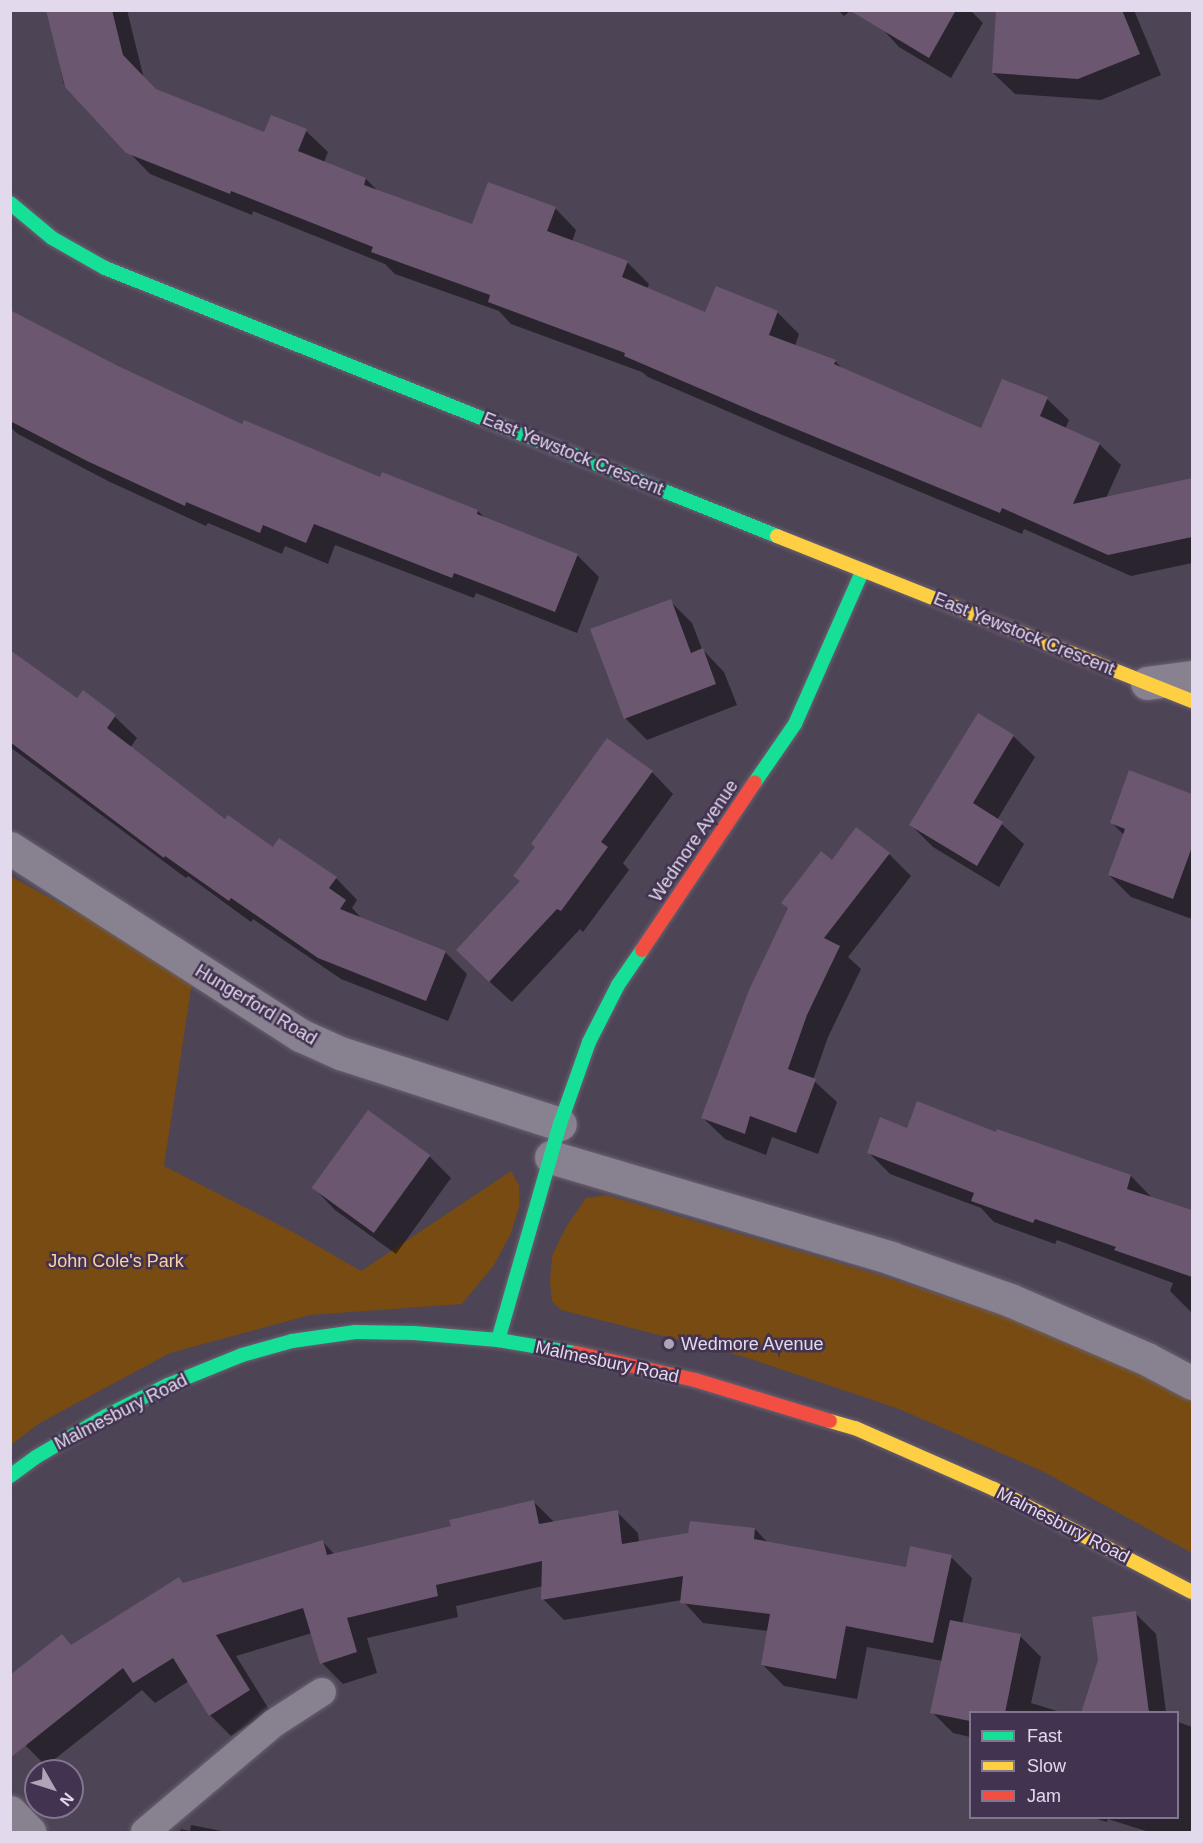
<!DOCTYPE html>
<style>
body{margin:0}
#map{position:relative;width:1203px;height:1843px;overflow:hidden;background:#4d4455;font-family:Arial,sans-serif}
div>[style]{position:absolute}
.green>*{inset:0;background:#774b11}
.shadow>*{inset:0;background:#0007}
.building>*{inset:0;background:#6b5770;transform-origin:0 0}
.roads{filter:drop-shadow(0 0 2px #696170) drop-shadow(0 0 2px #696170)}
.lane>*{height:28px;margin:-14px;padding:0 14px;transform-origin:14px;border-radius:14px;background:#888190}
.street>*{height:33px;margin:-16.5px;padding:0 16.5px;transform-origin:16.5px;border-radius:16.5px;background:#888190}
.fast>*{height:14px;margin:-7px;padding:0 7px;transform-origin:7px;border-radius:7px;background:#16e098}
.slow>*{height:14px;margin:-7px;padding:0 7px;transform-origin:7px;border-radius:7px;background:#ffcf43}
.jam>*{height:14px;margin:-7px;padding:0 7px;transform-origin:7px;border-radius:7px;background:#f24e42}
.dots>*{width:16px;height:16px;translate:-50% -50%;box-sizing:border-box;border:3px solid #423351;border-radius:50%}
span{translate:-50% -50%;white-space:nowrap;text-align:center;line-height:1.15;-webkit-text-stroke:5px #423351;paint-order:stroke}
.street-label{font-size:18px;color:#e2d9ec}
.park-label{font-size:18px;color:#fccfa1}
.poi-label{font-size:18px;color:#e2d9ec}
.left{translate:0 -50%;text-align:left}
.frame{position:absolute;inset:0;border:12px solid #e2d9ec;pointer-events:none}
.legend{position:absolute;left:969px;top:1711px;width:210px;height:108px;box-sizing:border-box;background:#423351;border:2px solid #82758f;margin:0;padding:8px 10px;list-style:none;font-size:18px;color:#e2d9ec}
.legend li{display:flex;align-items:center;gap:12px;height:30px}
.legend b{width:30px;border:2px solid #82758f}
.north{position:absolute;left:24px;top:1759px;width:60px;height:60px;box-sizing:border-box;background:#423351;border:2px solid #82758f;border-radius:50%;rotate:129deg;font-size:16px;font-weight:700;line-height:24px;text-align:center;color:#e2d9ec}
.north::after{content:'';display:block;margin:auto;width:21px;height:27px;background:#aea5b7;clip-path:polygon(50% 0,100% 100%,50% 72%,0 100%)}
</style>
<div id="map">
<div class="green">
<div style="clip-path:polygon(10px 876px,193px 976px,164px 1166px,293px 1232px,361px 1271px,511px 1171px,519px 1186px,519px 1207px,511px 1233px,494px 1265px,462px 1304px,310px 1315px,170px 1353px,38px 1424px,11px 1445px)"></div>
<div style="clip-path:polygon(606px 1195px,873px 1273px,1011px 1318px,1137px 1368px,1192px 1401px,1192px 1553px,1042px 1471px,899px 1409px,745px 1357px,561px 1310px,552px 1301px,550px 1281px,552px 1256px,566px 1227px,586px 1198px)"></div>
</div>
<div class="shadow">
<div style="clip-path:polygon(48px 10px,127px 10px,144px 79px,157px 91px,265px 134px,306px 131px,328px 152px,324px 162px,366px 179px,378px 191px,473px 226px,555px 208px,576px 230px,572px 242px,627px 262px,649px 284px,647px 289px,706px 314px,717px 287px,778px 313px,799px 334px,795px 346px,835px 361px,844px 370px,982px 430px,1047px 399px,1069px 420px,1065px 429px,1099px 444px,1121px 465px,1106px 498px,1192px 479px,1192px 563px,1131px 576px,1024px 529px,1022px 534px,780px 434px,648px 377px,642px 372px,511px 324px,499px 311px,395px 274px,385px 264px,253px 211px,252px 215px,150px 174px,64px 85px)"></div>
<div style="clip-path:polygon(838px 10px,851px 10px,844px 16px)"></div>
<div style="clip-path:polygon(865px 10px,970px 10px,983px 23px,951px 78px,899px 47px)"></div>
<div style="clip-path:polygon(1049px 10px,1134px 10px,1161px 75px,1101px 100px,1015px 94px,993px 73px)"></div>
<div style="clip-path:polygon(10px 312px,117px 367px,243px 426px,381px 479px,478px 511px,486px 519px,577px 555px,599px 577px,577px 633px,476px 593px,474px 598px,335px 545px,328px 564px,285px 546px,282px 554px,208px 523px,206px 526px,110px 482px,18px 434px,10px 427px)"></div>
<div style="clip-path:polygon(670px 601px,692px 623px,702px 649px,724px 672px,737px 705px,647px 740px,625px 718px)"></div>
<div style="clip-path:polygon(10px 652px,77px 700px,83px 692px,115px 717px,137px 738px,130px 748px,225px 821px,273px 849px,336px 878px,357px 900px,352px 908px,364px 921px,445px 952px,467px 974px,448px 1021px,341px 979px,253px 919px,251px 922px,188px 876px,186px 878px,10px 747px)"></div>
<div style="clip-path:polygon(1013px 736px,1035px 757px,997px 820px,1024px 844px,999px 887px,933px 847px,911px 825px)"></div>
<div style="clip-path:polygon(652px 772px,673px 794px,623px 863px,629px 870px,583px 932px,580px 929px,512px 1002px,479px 972px,521px 881px)"></div>
<div style="clip-path:polygon(1130px 772px,1192px 795px,1192px 919px,1131px 897px,1109px 875px,1124px 835px,1112px 823px)"></div>
<div style="clip-path:polygon(857px 829px,889px 854px,911px 876px,848px 957px,861px 969px,828px 1037px,813px 1080px,837px 1102px,818px 1154px,772px 1137px,766px 1155px,725px 1139px,703px 1118px,789px 909px,783px 903px,832px 863px)"></div>
<div style="clip-path:polygon(369px 1112px,429px 1156px,451px 1178px,396px 1254px,335px 1210px,314px 1188px)"></div>
<div style="clip-path:polygon(908px 1130px,997px 1133px,998px 1131px,1131px 1176px,1153px 1199px,1177px 1207px,1192px 1223px,1192px 1313px,1170px 1291px,1173px 1283px,1057px 1240px,1055px 1244px,994px 1222px,981px 1208px,890px 1174px,868px 1152px)"></div>
<div style="clip-path:polygon(533px 1501px,555px 1523px,617px 1512px,638px 1533px,639px 1542px,755px 1529px,769px 1544px,907px 1569px,951px 1557px,972px 1578px,962px 1624px,1020px 1636px,1041px 1657px,1031px 1703px,1060px 1712px,970px 1712px,970px 1737px,953px 1733px,932px 1712px,943px 1661px,867px 1647px,857px 1699px,784px 1686px,763px 1665px,769px 1631px,703px 1623px,682px 1600px,564px 1620px,543px 1599px,543px 1586px,456px 1606px,458px 1617px,367px 1638px,377px 1673px,343px 1684px,322px 1663px,312px 1633px,236px 1656px,270px 1711px,231px 1736px,210px 1715px,189px 1681px,155px 1703px,142px 1690px,46px 1766px,26px 1746px,72px 1646px,179px 1579px,184px 1584px,323px 1542px,335px 1555px,452px 1527px)"></div>
<div style="clip-path:polygon(1135px 1613px,1156px 1634px,1166px 1712px,1082px 1712px)"></div>
<div style="clip-path:polygon(1178px 1722px,1192px 1727px,1192px 1832px,1149px 1832px,1108px 1819px,1107px 1822px,1094px 1818px,1178px 1818px)"></div>
<div style="clip-path:polygon(191px 1825px,227px 1832px,180px 1832px,181px 1829px,190px 1831px)"></div>
</div>
<div class="building">
<div style="clip-path:polygon(46px 10px,112px 10px,123px 55px,156px 89px,264px 132px,271px 115px,307px 129px,298px 151px,366px 178px,364px 185px,472px 224px,488px 182px,556px 207px,547px 231px,628px 261px,622px 277px,705px 312px,716px 286px,778px 311px,769px 335px,836px 360px,834px 364px,981px 428px,1002px 379px,1048px 397px,1040px 416px,1100px 443px,1073px 504px,1192px 478px,1192px 537px,1108px 555px,1002px 508px,1000px 513px,757px 413px,624px 356px,625px 353px,488px 302px,490px 295px,371px 252px,373px 247px,231px 191px,230px 194px,126px 153px,65px 87px)"></div>
<div style="clip-path:polygon(849px 10px,956px 10px,929px 58px)"></div>
<div style="clip-path:polygon(996px 10px,1122px 10px,1140px 54px,1078px 79px,992px 73px)"></div>
<div style="clip-path:polygon(10px 310px,118px 366px,242px 424px,244px 420px,380px 477px,382px 472px,478px 510px,477px 514px,578px 554px,555px 612px,454px 573px,452px 578px,314px 524px,306px 543px,263px 525px,260px 533px,186px 502px,185px 506px,87px 461px,10px 421px)"></div>
<div style="clip-path:polygon(671px 599px,691px 653px,703px 648px,716px 684px,624px 719px,590px 629px)"></div>
<div style="clip-path:polygon(10px 650px,77px 698px,83px 690px,116px 715px,107px 728px,225px 819px,228px 815px,273px 847px,279px 838px,337px 877px,329px 888px,346px 900px,340px 909px,446px 951px,426px 1001px,318px 958px,231px 898px,229px 901px,165px 856px,164px 858px,10px 742px)"></div>
<div style="clip-path:polygon(978px 713px,1014px 735px,973px 803px,1003px 822px,977px 866px,909px 825px)"></div>
<div style="clip-path:polygon(607px 738px,653px 771px,601px 842px,608px 847px,561px 911px,557px 909px,489px 982px,456px 950px,520px 881px,513px 876px,535px 847px,531px 844px)"></div>
<div style="clip-path:polygon(1129px 770px,1192px 794px,1192px 847px,1173px 899px,1108px 875px,1125px 829px,1110px 823px)"></div>
<div style="clip-path:polygon(856px 827px,890px 853px,824px 938px,840px 946px,807px 1015px,788px 1069px,816px 1079px,796px 1133px,750px 1116px,745px 1134px,701px 1118px,749px 990px,788px 908px,781px 903px,821px 851px,832px 860px)"></div>
<div style="clip-path:polygon(917px 1101px,996px 1132px,997px 1129px,1131px 1175px,1127px 1189px,1192px 1210px,1192px 1277px,1114px 1250px,1116px 1247px,1035px 1219px,1033px 1223px,971px 1201px,974px 1193px,867px 1153px,880px 1117px,907px 1128px)"></div>
<div style="left:368px;top:1110px;width:77px;height:96px;rotate:36deg"></div>
<div style="clip-path:polygon(534px 1500px,539px 1524px,618px 1510px,622px 1544px,688px 1533px,690px 1521px,755px 1528px,754px 1539px,906px 1567px,910px 1546px,952px 1555px,933px 1643px,846px 1626px,836px 1679px,761px 1665px,770px 1614px,680px 1603px,683px 1576px,541px 1600px,542px 1561px,436px 1585px,438px 1596px,347px 1618px,357px 1652px,320px 1664px,303px 1608px,216px 1635px,250px 1690px,209px 1716px,173px 1658px,133px 1683px,123px 1668px,10px 1758px,10px 1675px,62px 1634px,71px 1645px,179px 1577px,183px 1583px,323px 1540px,327px 1555px,451px 1526px,449px 1520px)"></div>
<div style="clip-path:polygon(1136px 1611px,1149px 1713px,1081px 1713px,1098px 1660px,1092px 1617px)"></div>
<div style="clip-path:polygon(950px 1620px,1021px 1634px,1005px 1713px,970px 1713px,970px 1721px,930px 1713px)"></div>
</div>
<div class="roads">
<div class="lane">
<div style="left:145px;top:1832px;width:169px;rotate:-40.2deg"></div>
<div style="left:274px;top:1723px;width:57px;rotate:-32.9deg"></div>
</div>
<div class="street">
<div style="left:1147px;top:683px;width:45px;rotate:-7.6deg"></div>
<div style="left:10px;top:848px;width:345px;rotate:32.8deg"></div>
<div style="left:300px;top:1035px;width:44px;rotate:24.2deg"></div>
<div style="left:340px;top:1053px;width:231px;rotate:17.9deg"></div>
<div style="left:551px;top:1157px;width:355px;rotate:16.5deg"></div>
<div style="left:891px;top:1258px;width:126px;rotate:19.4deg"></div>
<div style="left:1010px;top:1300px;width:149px;rotate:23.3deg"></div>
<div style="left:1147px;top:1359px;width:51px;rotate:28.1deg"></div>
<div style="left:10px;top:1812px;width:28px;rotate:46deg"></div>
</div>
<div class="fast">
<div style="left:10px;top:203px;width:55px;rotate:39.8deg"></div>
<div style="left:52px;top:238px;width:61px;rotate:29.5deg"></div>
<div style="left:105px;top:268px;width:723px;rotate:21.74deg"></div>
<div style="left:755px;top:782px;width:70px;rotate:-55.4deg"></div>
<div style="left:795px;top:724px;width:168px;rotate:-66.2deg"></div>
<div style="left:498px;top:1340px;width:225px;rotate:-74deg"></div>
<div style="left:560px;top:1124px;width:87px;rotate:-70.5deg"></div>
<div style="left:589px;top:1042px;width:64px;rotate:-63deg"></div>
<div style="left:618px;top:985px;width:42px;rotate:-55.6deg"></div>
<div style="left:10px;top:1476px;width:32px;rotate:-36deg"></div>
<div style="left:36px;top:1457px;width:81px;rotate:-30.4deg"></div>
<div style="left:106px;top:1416px;width:69px;rotate:-26.6deg"></div>
<div style="left:168px;top:1385px;width:80px;rotate:-22.1deg"></div>
<div style="left:242px;top:1355px;width:52px;rotate:-15.6deg"></div>
<div style="left:292px;top:1341px;width:64px;rotate:-8.1deg"></div>
<div style="left:355px;top:1332px;width:59px;rotate:1deg"></div>
<div style="left:414px;top:1333px;width:84px;rotate:4.8deg"></div>
<div style="left:498px;top:1340px;width:79px;rotate:9.5deg"></div>
</div>
<div class="slow">
<div style="left:777px;top:536px;width:447px;rotate:21.7deg"></div>
<div style="left:830px;top:1421px;width:26px;rotate:16deg"></div>
<div style="left:855px;top:1428px;width:152px;rotate:23.7deg"></div>
<div style="left:994px;top:1489px;width:223px;rotate:27.5deg"></div>
</div>
<div class="jam">
<div style="left:642px;top:950px;width:202px;rotate:-56.1deg"></div>
<div style="left:576px;top:1353px;width:122px;rotate:12.8deg"></div>
<div style="left:695px;top:1380px;width:141px;rotate:16.9deg"></div>
</div>
</div>
<div class="dots">
<div style="left:669px;top:1344px;background:#aea5b7"></div>
</div>
<div class="street-label">
<span style="left:573px;top:454px;rotate:22deg">East Yewstock Crescent</span>
<span style="left:1024px;top:634px;rotate:22deg">East Yewstock Crescent</span>
<span style="left:694px;top:841px;rotate:-56deg">Wedmore Avenue</span>
<span style="left:256px;top:1005px;rotate:31deg">Hungerford Road</span>
<span style="left:607px;top:1362px;rotate:12deg">Malmesbury Road</span>
<span style="left:121px;top:1412px;rotate:-27deg">Malmesbury Road</span>
<span style="left:1063px;top:1525px;rotate:27deg">Malmesbury Road</span>
</div>
<div class="park-label">
<span style="left:116px;top:1261px">John Cole's Park</span>
</div>
<div class="poi-label">
<span class="left" style="left:681px;top:1344px">Wedmore Avenue</span>
</div>
<div class="frame"></div>
<ul class="legend">
<li><b style="height:8px;background:#16e098"></b>Fast</li>
<li><b style="height:8px;background:#ffcf43"></b>Slow</li>
<li><b style="height:8px;background:#f24e42"></b>Jam</li>
</ul>
<div class="north">N</div>
</div>
